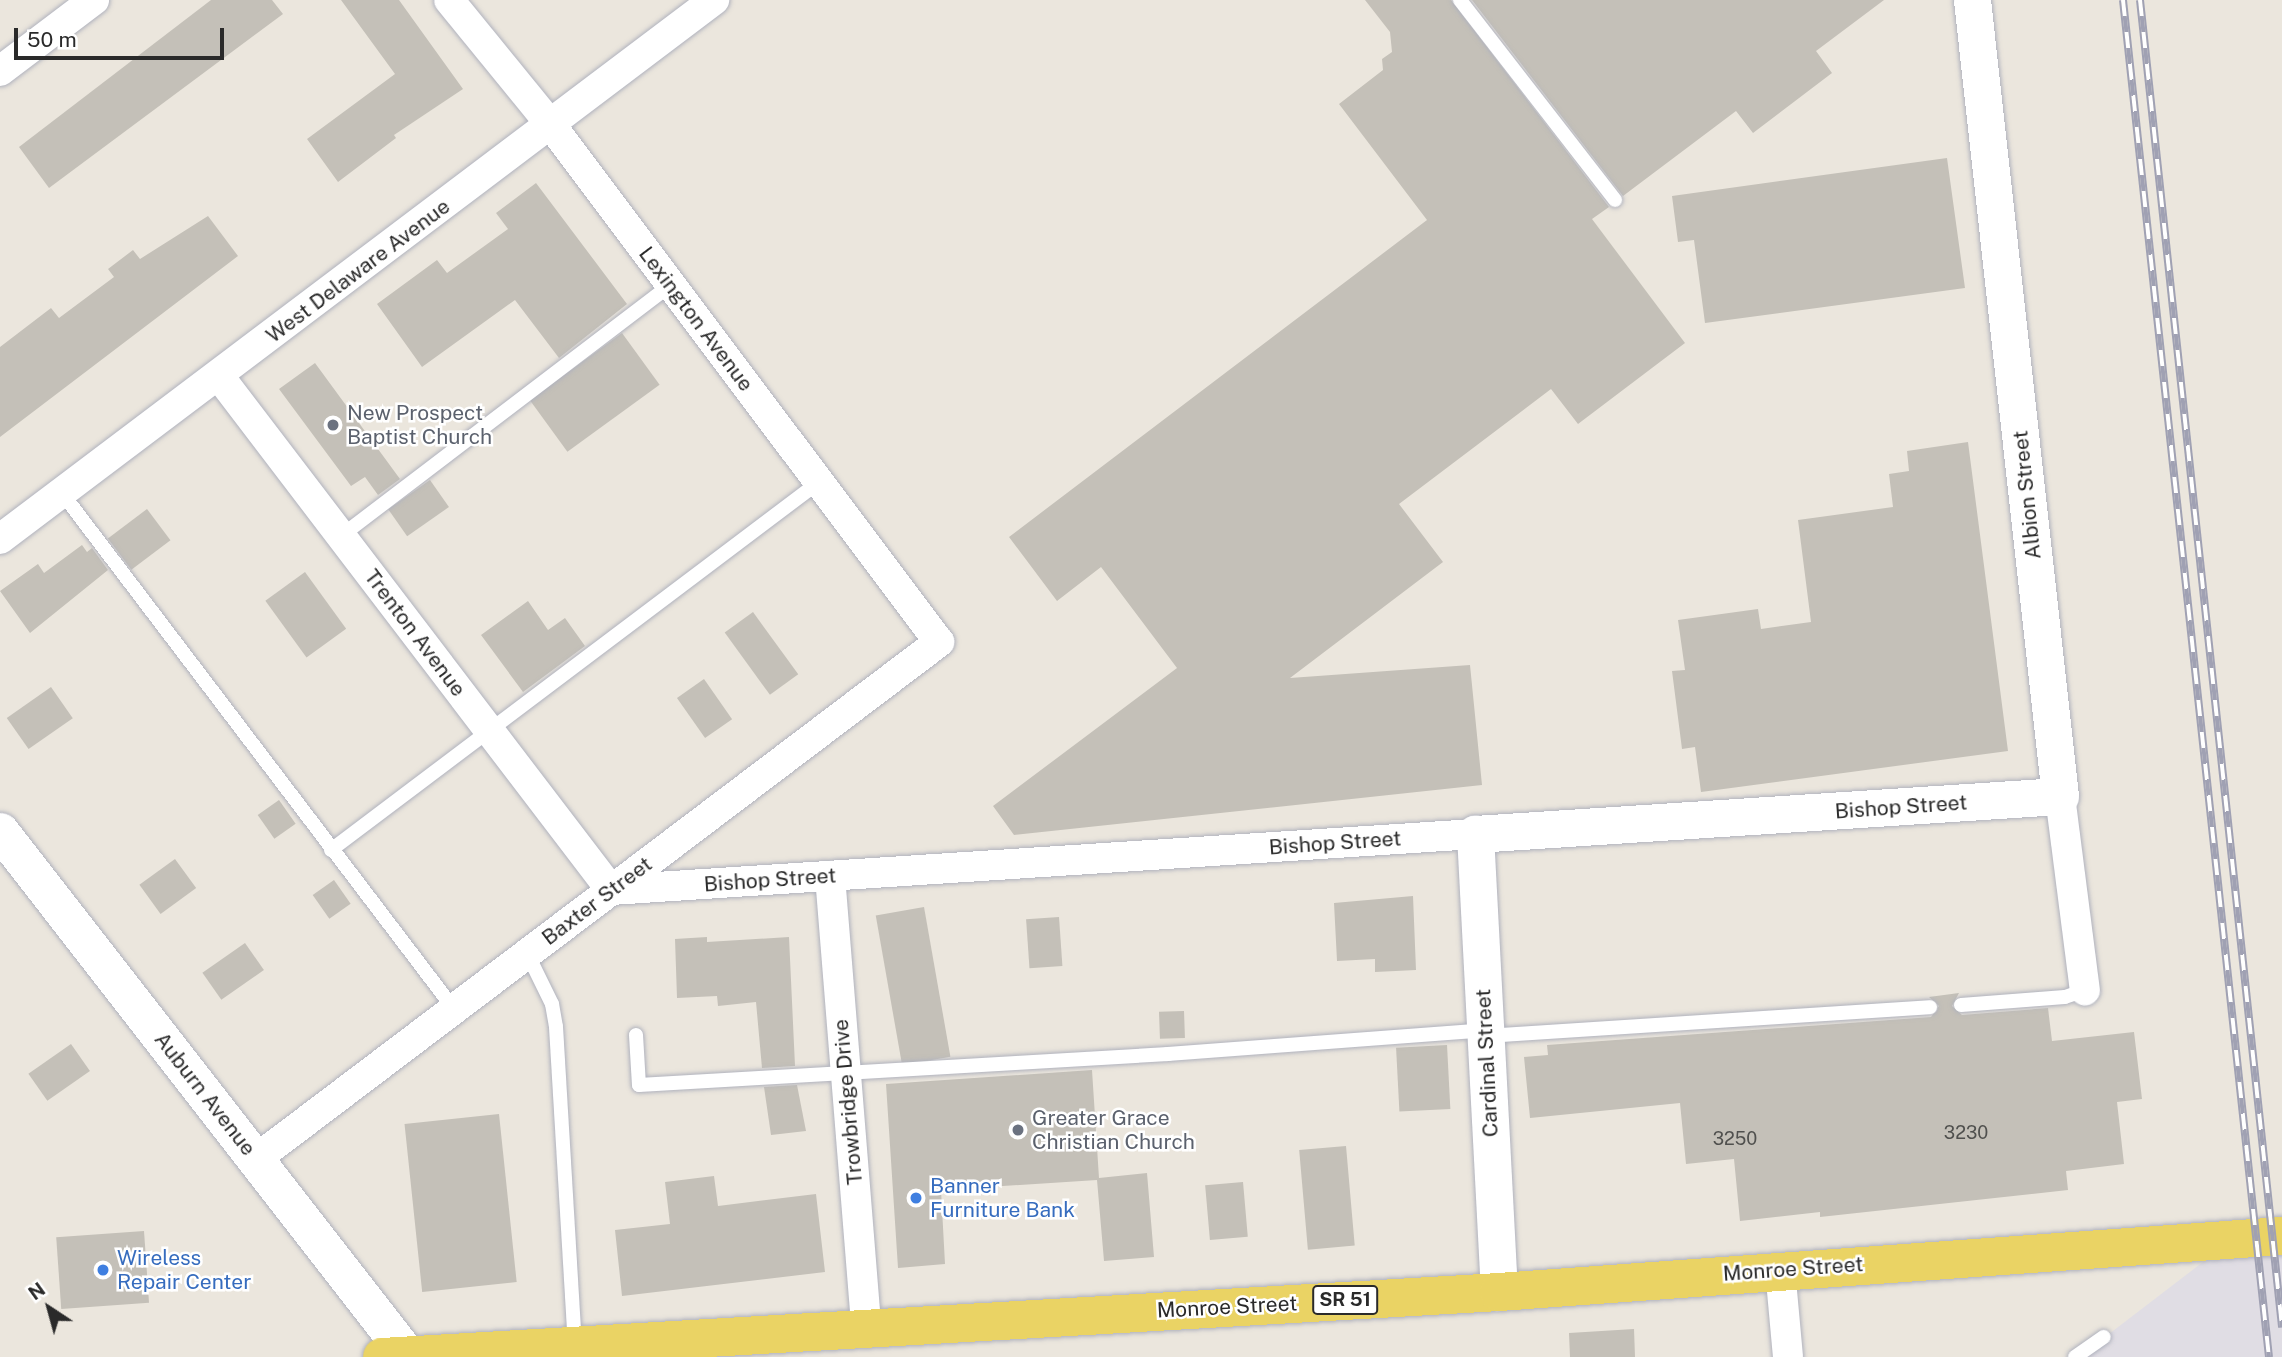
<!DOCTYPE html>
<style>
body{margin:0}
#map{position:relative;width:2282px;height:1357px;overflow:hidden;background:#ebe6dd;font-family:"Public Sans",sans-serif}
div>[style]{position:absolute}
.industrial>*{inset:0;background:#e0dde4}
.building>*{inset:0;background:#c4c0b8;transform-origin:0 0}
.roads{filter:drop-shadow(0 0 2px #b0b2bd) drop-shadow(0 0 2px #b0b2bd)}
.service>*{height:14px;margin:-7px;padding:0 7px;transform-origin:7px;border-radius:7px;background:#fff}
.minor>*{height:30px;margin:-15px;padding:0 15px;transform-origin:15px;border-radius:15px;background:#fff}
.tertiary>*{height:37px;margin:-18.5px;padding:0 18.5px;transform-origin:18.5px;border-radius:18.5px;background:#fff}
.primary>*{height:38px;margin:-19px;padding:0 19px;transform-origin:19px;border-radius:19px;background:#ead364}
.rail>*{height:8px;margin-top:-4px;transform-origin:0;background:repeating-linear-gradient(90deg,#fff 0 16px,#a0a1b3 0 32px);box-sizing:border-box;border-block:2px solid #a0a1b3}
.dots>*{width:19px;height:19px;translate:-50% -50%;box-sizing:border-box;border:4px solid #fff;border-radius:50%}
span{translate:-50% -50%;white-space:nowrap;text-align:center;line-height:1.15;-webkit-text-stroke:5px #fff;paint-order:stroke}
.number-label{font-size:18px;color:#50504e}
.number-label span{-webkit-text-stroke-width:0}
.shield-label span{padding:2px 5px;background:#fff;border:2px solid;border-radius:5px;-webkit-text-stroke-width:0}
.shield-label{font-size:19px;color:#2a2a2a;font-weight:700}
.street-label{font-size:21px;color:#2a2a2a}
.worship-label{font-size:21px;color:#5b616d}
.left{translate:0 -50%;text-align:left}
.shop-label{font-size:21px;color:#366cbe}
.north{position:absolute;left:14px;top:1273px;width:70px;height:70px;-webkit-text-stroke:5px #fff;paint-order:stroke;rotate:324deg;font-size:19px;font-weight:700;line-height:28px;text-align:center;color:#2a2a2a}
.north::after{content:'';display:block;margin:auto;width:24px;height:32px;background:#2a2a2a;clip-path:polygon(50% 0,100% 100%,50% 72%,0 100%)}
.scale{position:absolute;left:14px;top:28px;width:210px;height:32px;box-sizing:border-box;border:4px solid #2a2a2a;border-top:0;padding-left:9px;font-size:21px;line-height:24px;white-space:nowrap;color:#2a2a2a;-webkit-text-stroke:5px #fff;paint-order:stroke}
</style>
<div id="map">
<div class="industrial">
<div style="clip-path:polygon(2282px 1236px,2282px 1357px,2079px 1357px,2233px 1239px)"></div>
</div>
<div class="building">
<div style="clip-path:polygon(211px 0,272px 0,283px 14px,49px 188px,19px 147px)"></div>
<div style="clip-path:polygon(341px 0,399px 0,463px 89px,394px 135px,396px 138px,338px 182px,307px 139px,395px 74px)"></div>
<div style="clip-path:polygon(1365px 0,1451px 0,1609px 207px,1592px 219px,1685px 343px,1578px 424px,1551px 389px,1399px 504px,1443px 562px,1290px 678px,1470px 665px,1482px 785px,1014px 835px,993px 806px,1177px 668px,1101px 567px,1057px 601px,1009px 537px,1427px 220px,1339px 104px,1383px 70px,1382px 59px,1392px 52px,1390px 32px)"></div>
<div style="clip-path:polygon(1472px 0,1884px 0,1816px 51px,1832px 73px,1753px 133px,1736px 111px,1623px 196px)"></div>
<div style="clip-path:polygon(1947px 158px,1965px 288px,1705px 323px,1694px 240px,1678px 242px,1672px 196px)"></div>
<div style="clip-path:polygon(536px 183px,627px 304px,559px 358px,515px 300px,422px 367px,377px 304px,437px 260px,447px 273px,508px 229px,496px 213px)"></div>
<div style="clip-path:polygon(208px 216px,238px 256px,0 437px,0 347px,51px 308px,59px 318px,114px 277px,108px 269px,133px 250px,140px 259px)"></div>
<div style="left:622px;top:333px;width:64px;height:114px;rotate:54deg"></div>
<div style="clip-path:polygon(315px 363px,400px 479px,378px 495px,365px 477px,351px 486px,279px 389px)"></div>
<div style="clip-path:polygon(1968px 442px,2008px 751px,1701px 792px,1695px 747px,1682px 749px,1672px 671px,1685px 670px,1678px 620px,1758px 609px,1761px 629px,1811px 622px,1798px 520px,1893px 507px,1889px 474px,1909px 471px,1907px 451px)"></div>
<div style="left:430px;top:480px;width:33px;height:51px;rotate:55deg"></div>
<div style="left:147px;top:509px;width:39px;height:49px;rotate:53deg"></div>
<div style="clip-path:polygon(82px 545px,87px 552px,92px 548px,108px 570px,30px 633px,0 591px,38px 564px,44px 573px)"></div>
<div style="left:305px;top:572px;width:70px;height:49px;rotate:54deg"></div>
<div style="clip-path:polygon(528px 601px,548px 630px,565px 618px,585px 646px,523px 692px,481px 635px)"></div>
<div style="left:753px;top:612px;width:77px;height:35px;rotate:54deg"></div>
<div style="left:704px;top:679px;width:49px;height:33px;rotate:55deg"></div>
<div style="left:51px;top:687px;width:38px;height:54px;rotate:55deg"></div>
<div style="left:279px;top:800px;width:29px;height:26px;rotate:55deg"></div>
<div style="left:175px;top:859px;width:36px;height:44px;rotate:54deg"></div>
<div style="left:334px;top:880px;width:29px;height:26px;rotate:55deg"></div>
<div style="clip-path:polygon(1413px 896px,1416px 970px,1375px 972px,1375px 959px,1337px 961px,1334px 903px)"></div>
<div style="left:924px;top:907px;width:152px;height:49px;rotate:80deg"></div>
<div style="left:1059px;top:917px;width:49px;height:33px;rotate:86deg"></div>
<div style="clip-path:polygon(707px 937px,707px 942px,789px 937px,795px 1066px,762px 1068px,756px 1002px,718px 1006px,717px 996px,677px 998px,675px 939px)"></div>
<div style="left:245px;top:943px;width:33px;height:52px;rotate:55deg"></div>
<div style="clip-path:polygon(1959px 993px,1952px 1006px,1962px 1015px,2048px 1008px,2052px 1041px,2134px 1032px,2142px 1099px,2117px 1102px,2124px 1164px,2066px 1171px,2068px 1190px,1820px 1217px,1820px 1212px,1740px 1221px,1734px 1159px,1686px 1164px,1680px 1103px,1530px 1118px,1524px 1057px,1548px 1055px,1547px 1045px,1931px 1017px,1939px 1006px,1929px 997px)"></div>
<div style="left:1184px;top:1011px;width:27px;height:25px;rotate:88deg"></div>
<div style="left:71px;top:1044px;width:33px;height:52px;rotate:55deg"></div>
<div style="left:1447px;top:1045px;width:64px;height:51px;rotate:87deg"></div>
<div style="clip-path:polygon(1092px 1070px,1099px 1178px,1147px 1173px,1154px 1257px,1104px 1261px,1097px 1180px,941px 1190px,945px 1264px,898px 1268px,886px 1084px)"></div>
<div style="clip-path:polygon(797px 1085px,806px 1131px,771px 1135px,764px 1087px)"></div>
<div style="left:499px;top:1114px;width:169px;height:95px;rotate:84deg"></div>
<div style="left:1346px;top:1146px;width:100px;height:47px;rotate:85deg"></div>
<div style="clip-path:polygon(714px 1176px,718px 1206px,816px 1194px,825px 1272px,622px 1296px,615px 1230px,670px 1224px,665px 1182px)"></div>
<div style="left:1243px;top:1182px;width:55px;height:38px;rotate:85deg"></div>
<div style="left:144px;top:1231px;width:72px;height:88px;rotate:86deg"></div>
<div style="clip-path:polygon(1634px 1329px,1635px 1357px,1570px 1357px,1569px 1333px)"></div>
</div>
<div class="roads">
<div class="service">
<div style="left:1460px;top:0;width:253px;rotate:52.2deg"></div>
<div style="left:62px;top:493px;width:648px;rotate:52.78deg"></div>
<div style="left:341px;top:536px;width:414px;rotate:-37.3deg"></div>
<div style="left:331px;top:850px;width:611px;rotate:-37.02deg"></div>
<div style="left:527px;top:953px;width:57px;rotate:63.9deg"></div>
<div style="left:552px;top:1004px;width:23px;rotate:80deg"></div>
<div style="left:556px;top:1027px;width:318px;rotate:86.6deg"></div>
<div style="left:1961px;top:1005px;width:104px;rotate:-4.4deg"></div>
<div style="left:2065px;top:997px;width:21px;rotate:-19deg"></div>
<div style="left:636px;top:1035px;width:50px;rotate:86.6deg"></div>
<div style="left:639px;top:1085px;width:530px;rotate:-3.35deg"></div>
<div style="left:1168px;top:1054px;width:317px;rotate:-4.3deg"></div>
<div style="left:1485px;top:1036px;width:446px;rotate:-3.7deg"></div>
<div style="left:2075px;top:1357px;width:35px;rotate:-35deg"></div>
</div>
<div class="minor">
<div style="left:0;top:71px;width:118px;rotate:-37.1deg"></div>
<div style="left:219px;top:376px;width:646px;rotate:52.67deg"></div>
<div style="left:611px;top:890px;width:866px;rotate:-3.71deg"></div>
<div style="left:0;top:539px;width:895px;rotate:-37.05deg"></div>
<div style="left:2060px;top:796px;width:196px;rotate:82.7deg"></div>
<div style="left:830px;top:876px;width:452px;rotate:85.4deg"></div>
<div style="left:256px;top:1159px;width:857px;rotate:-37.12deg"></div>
<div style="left:939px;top:642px;width:646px;rotate:-126.89deg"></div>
<div style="left:551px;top:125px;width:161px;rotate:-129.2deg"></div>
<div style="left:1780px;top:1269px;width:88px;rotate:84.8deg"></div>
</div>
<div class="tertiary">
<div style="left:0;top:831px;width:666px;rotate:52.13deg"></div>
<div style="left:1499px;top:1292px;width:459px;rotate:-93deg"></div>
<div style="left:1475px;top:834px;width:586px;rotate:-3.72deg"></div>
<div style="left:2060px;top:796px;width:801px;rotate:-96.31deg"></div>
</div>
<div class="primary">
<div style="left:382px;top:1357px;width:1119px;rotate:-3.33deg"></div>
<div style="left:1499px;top:1292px;width:785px;rotate:-4.09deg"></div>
</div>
</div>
<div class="rail">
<div style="left:2123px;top:0;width:1365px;rotate:83.86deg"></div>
<div style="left:2140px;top:0;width:1335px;rotate:83.89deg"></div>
</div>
<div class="dots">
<div style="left:333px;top:425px;background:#6b7280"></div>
<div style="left:1018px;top:1130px;background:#6b7280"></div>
<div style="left:916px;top:1198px;background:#3f7fe0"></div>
<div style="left:103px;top:1270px;background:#3f7fe0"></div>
</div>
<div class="number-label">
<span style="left:1966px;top:1133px">3230</span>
<span style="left:1735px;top:1139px">3250</span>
</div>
<div class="shield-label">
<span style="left:1345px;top:1300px">SR 51</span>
</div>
<div class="street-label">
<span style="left:358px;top:271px;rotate:-37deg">West Delaware Avenue</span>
<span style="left:696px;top:319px;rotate:53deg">Lexington Avenue</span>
<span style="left:2027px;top:495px;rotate:-96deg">Albion Street</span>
<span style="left:415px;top:633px;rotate:53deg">Trenton Avenue</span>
<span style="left:1901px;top:807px;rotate:-4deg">Bishop Street</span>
<span style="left:1335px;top:843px;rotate:-4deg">Bishop Street</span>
<span style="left:770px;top:880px;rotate:-4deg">Bishop Street</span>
<span style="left:597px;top:901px;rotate:-37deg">Baxter Street</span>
<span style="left:1487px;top:1063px;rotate:-93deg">Cardinal Street</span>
<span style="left:205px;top:1094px;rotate:52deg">Auburn Avenue</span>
<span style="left:848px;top:1102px;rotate:-95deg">Trowbridge Drive</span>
<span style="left:1793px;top:1269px;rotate:-4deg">Monroe Street</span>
<span style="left:1227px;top:1307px;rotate:-3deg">Monroe Street</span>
</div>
<div class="worship-label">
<span class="left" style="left:347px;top:425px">New Prospect<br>Baptist Church</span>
<span class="left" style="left:1032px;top:1130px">Greater Grace<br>Christian Church</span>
</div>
<div class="shop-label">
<span class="left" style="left:930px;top:1198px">Banner<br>Furniture Bank</span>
<span class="left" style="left:117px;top:1270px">Wireless<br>Repair Center</span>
</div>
<div class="north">N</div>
<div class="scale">50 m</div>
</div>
